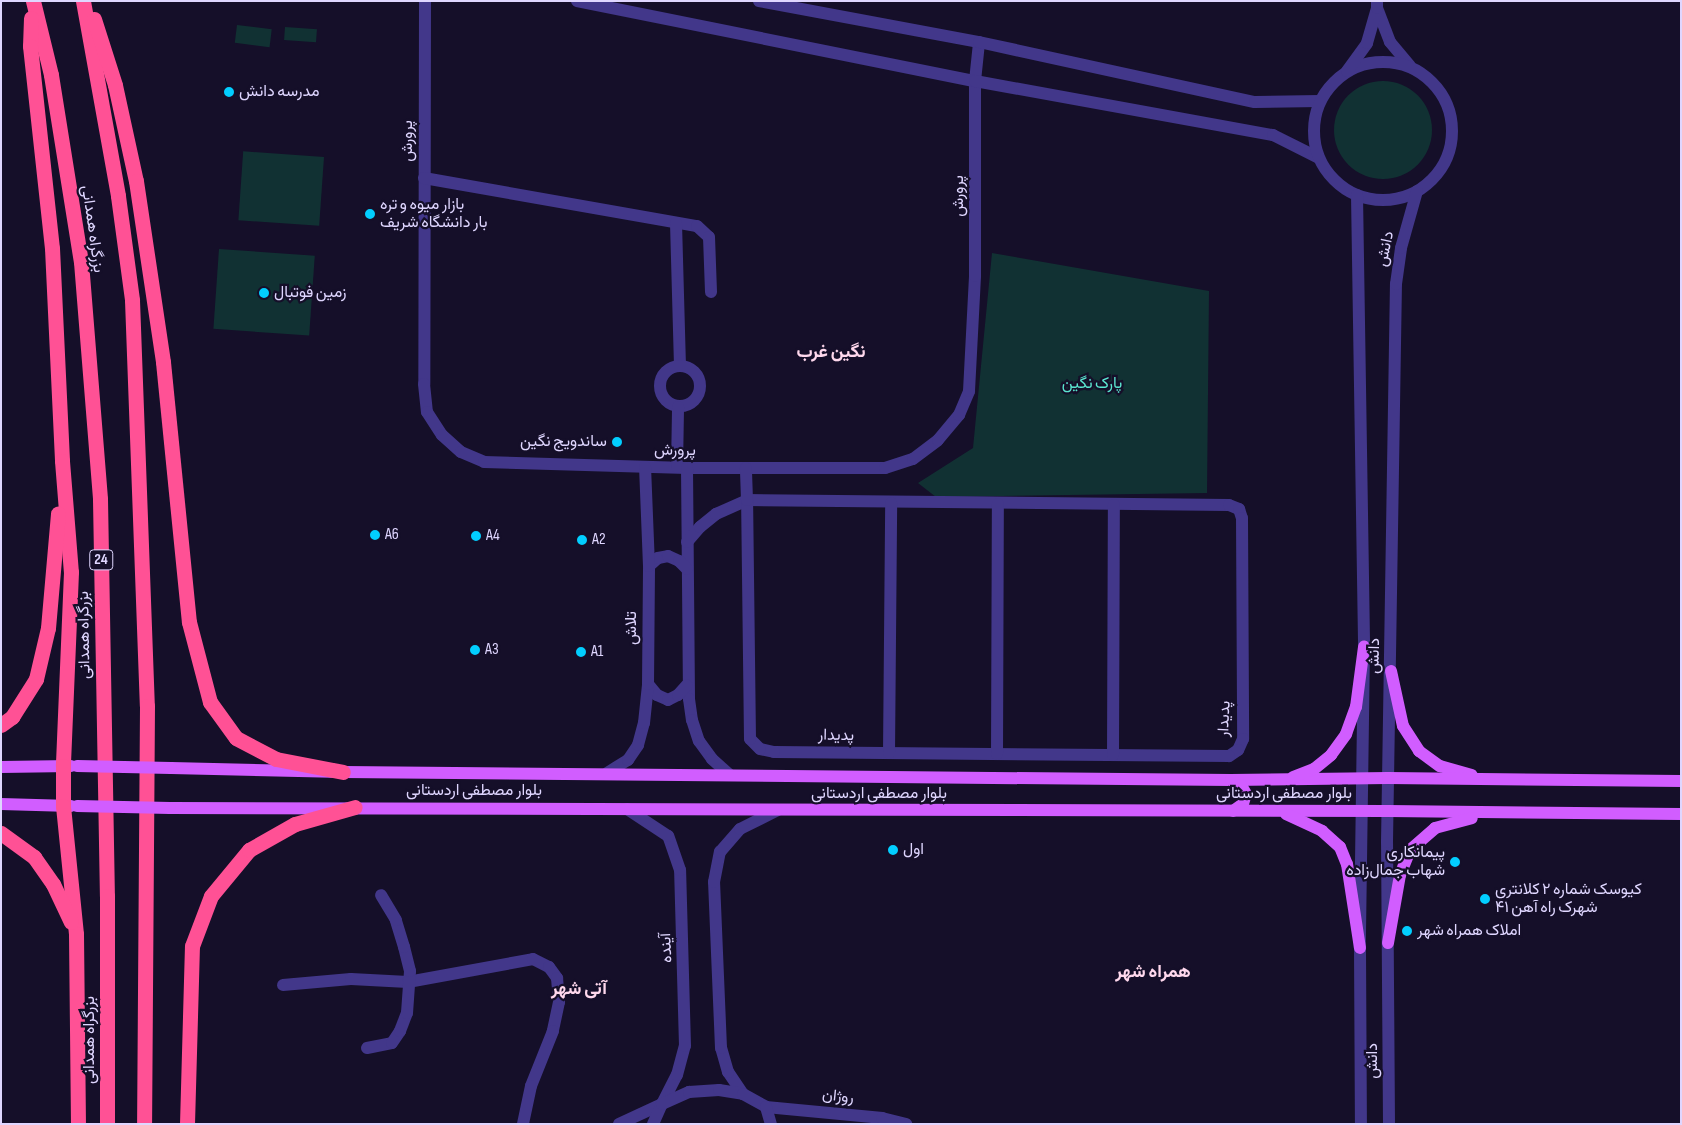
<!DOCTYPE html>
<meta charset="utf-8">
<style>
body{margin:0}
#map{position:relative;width:1682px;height:1125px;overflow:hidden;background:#150f29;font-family:"Sofia Sans Condensed",Vazirmatn,sans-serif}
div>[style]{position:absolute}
.green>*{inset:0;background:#113133;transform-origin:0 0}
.round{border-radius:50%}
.minor>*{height:12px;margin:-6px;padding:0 6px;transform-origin:6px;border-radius:6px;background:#42378a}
.minor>.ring{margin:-6px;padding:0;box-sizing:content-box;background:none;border:12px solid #42378a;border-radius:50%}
.major>*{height:12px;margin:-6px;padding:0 6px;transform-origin:6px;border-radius:6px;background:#d15dff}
.highway>*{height:15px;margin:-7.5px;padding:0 7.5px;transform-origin:7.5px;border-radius:7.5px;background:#ff5195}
.major-bridge>*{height:12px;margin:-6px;padding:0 6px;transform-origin:6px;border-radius:6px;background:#d15dff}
.dots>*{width:14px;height:14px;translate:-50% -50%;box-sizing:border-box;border:2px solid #150f29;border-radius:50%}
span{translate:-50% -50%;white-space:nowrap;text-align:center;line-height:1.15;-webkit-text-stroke:4.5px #150f29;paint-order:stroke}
.shield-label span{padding:1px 4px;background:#150f29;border:1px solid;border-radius:4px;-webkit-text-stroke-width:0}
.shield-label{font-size:15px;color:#dfd6ff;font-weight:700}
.poi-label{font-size:16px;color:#dfd6ff}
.left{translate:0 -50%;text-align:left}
.right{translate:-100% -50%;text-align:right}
.street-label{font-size:16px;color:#dfd6ff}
.park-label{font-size:16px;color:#5be6d0}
.neighbourhood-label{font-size:18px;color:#ffd8ed;font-weight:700}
.frame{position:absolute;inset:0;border:2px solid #dfd6ff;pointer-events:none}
</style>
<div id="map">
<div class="green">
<div style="left:237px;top:25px;width:35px;height:18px;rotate:7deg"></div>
<div style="left:285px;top:27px;width:32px;height:13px;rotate:4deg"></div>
<div class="round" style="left:1334px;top:81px;width:98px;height:98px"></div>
<div style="left:324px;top:157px;width:69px;height:81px;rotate:94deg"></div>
<div style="left:219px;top:249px;width:96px;height:80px;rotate:4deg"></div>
<div style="clip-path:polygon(992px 253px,1209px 291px,1207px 493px,936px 497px,918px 483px,973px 448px)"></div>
</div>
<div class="minor">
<div style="left:425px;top:1px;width:383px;rotate:90.1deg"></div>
<div style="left:424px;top:384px;width:28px;rotate:84deg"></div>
<div style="left:427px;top:412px;width:27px;rotate:57deg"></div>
<div style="left:442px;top:435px;width:25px;rotate:42deg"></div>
<div style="left:461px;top:452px;width:25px;rotate:23deg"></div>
<div style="left:484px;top:462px;width:203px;rotate:1.7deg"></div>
<div style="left:687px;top:468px;width:198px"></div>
<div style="left:885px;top:468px;width:29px;rotate:-18deg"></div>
<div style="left:913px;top:459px;width:31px;rotate:-37deg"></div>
<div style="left:938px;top:440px;width:33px;rotate:-50deg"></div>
<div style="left:959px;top:415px;width:26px;rotate:-67deg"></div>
<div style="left:969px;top:391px;width:115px;rotate:-87deg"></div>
<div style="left:975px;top:276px;width:195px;rotate:-90deg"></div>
<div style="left:975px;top:81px;width:39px;rotate:-84deg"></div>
<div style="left:577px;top:1px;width:406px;rotate:11.4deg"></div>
<div style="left:975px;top:81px;width:303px;rotate:10.3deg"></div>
<div style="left:1273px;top:135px;width:51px;rotate:26.6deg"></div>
<div style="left:759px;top:1px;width:224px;rotate:10.6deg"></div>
<div style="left:979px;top:42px;width:282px;rotate:12.3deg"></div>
<div style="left:1255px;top:102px;width:65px;rotate:-0.9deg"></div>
<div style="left:1377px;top:8px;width:36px;rotate:69deg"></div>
<div style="left:1390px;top:42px;width:31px;rotate:50deg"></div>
<div class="ring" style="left:1314px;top:62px;width:126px;height:126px"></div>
<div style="left:1347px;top:71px;width:34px;rotate:-54deg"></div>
<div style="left:1367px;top:43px;width:36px;rotate:-74deg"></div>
<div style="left:1377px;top:8px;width:7px;rotate:-90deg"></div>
<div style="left:424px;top:178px;width:277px;rotate:10deg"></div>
<div style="left:697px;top:226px;width:16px;rotate:43deg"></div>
<div style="left:709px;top:237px;width:55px;rotate:87.9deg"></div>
<div style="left:1357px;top:195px;width:452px;rotate:89.1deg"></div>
<div style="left:1364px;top:647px;width:301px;rotate:90.8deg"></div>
<div style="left:1360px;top:948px;width:176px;rotate:89.7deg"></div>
<div style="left:676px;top:223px;width:143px;rotate:88.4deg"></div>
<div class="ring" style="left:660px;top:366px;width:28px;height:28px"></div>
<div style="left:677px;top:467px;width:60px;rotate:-89deg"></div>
<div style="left:687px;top:468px;width:231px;rotate:89.5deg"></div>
<div style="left:689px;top:699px;width:21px;rotate:82deg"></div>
<div style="left:692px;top:720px;width:22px;rotate:72deg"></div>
<div style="left:699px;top:741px;width:22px;rotate:54deg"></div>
<div style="left:712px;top:759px;width:24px;rotate:42deg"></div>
<div style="left:687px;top:542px;width:20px;rotate:-49deg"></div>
<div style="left:700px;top:527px;width:21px;rotate:-39deg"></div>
<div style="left:716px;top:514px;width:34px;rotate:-24deg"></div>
<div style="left:747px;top:500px;width:482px;rotate:0.6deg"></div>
<div style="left:1229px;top:505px;width:11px;rotate:22deg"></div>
<div style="left:1239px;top:509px;width:9px;rotate:72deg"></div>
<div style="left:1242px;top:518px;width:221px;rotate:89.7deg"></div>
<div style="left:1243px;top:739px;width:12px;rotate:114deg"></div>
<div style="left:1238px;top:750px;width:11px;rotate:146deg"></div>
<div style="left:1229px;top:756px;width:455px;rotate:-179.5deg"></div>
<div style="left:774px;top:752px;width:14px;rotate:-168deg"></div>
<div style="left:760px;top:749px;width:14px;rotate:-135deg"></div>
<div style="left:750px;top:739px;width:239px;rotate:-90.7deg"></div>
<div style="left:747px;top:500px;width:32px;rotate:-92deg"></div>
<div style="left:649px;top:566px;width:12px;rotate:-42deg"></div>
<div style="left:658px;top:558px;width:10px;rotate:-11deg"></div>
<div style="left:668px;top:556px;width:12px;rotate:24deg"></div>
<div style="left:679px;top:561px;width:11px;rotate:45deg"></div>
<div style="left:648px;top:684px;width:14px;rotate:51deg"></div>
<div style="left:657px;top:695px;width:12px;rotate:24deg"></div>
<div style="left:668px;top:700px;width:11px;rotate:-27deg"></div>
<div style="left:678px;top:695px;width:13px;rotate:-48deg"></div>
<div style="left:889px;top:753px;width:250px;rotate:-89.5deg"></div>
<div style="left:997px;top:754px;width:250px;rotate:-89.8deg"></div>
<div style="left:1113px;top:755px;width:250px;rotate:-89.8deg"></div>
<div style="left:607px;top:773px;width:25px;rotate:-32deg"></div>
<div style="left:628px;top:760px;width:18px;rotate:-56deg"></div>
<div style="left:638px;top:745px;width:23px;rotate:-75deg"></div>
<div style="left:644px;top:723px;width:39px;rotate:-84deg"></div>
<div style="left:648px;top:684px;width:118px;rotate:-89.5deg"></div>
<div style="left:649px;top:566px;width:99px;rotate:-92.3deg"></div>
<div style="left:283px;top:985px;width:68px;rotate:-5deg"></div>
<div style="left:351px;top:979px;width:57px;rotate:3deg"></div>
<div style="left:408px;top:982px;width:127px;rotate:-10.4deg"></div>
<div style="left:533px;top:959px;width:18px;rotate:27deg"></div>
<div style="left:549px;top:967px;width:14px;rotate:54deg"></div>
<div style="left:557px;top:978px;width:24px;rotate:85deg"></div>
<div style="left:559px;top:1002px;width:30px;rotate:102deg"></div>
<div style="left:553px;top:1031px;width:59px;rotate:111.8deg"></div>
<div style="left:531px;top:1086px;width:39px;rotate:102deg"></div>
<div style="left:367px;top:1048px;width:25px;rotate:-11deg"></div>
<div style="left:392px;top:1043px;width:14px;rotate:-56deg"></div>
<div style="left:400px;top:1031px;width:19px;rotate:-69deg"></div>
<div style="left:407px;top:1013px;width:42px;rotate:-85.9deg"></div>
<div style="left:410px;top:971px;width:25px;rotate:-104deg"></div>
<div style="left:404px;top:947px;width:28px;rotate:-107deg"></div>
<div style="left:396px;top:920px;width:29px;rotate:-121deg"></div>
<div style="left:743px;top:1094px;width:27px;rotate:-124deg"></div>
<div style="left:728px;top:1072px;width:25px;rotate:-106deg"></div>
<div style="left:721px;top:1048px;width:166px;rotate:-92.4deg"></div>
<div style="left:714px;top:882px;width:31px;rotate:-79deg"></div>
<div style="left:720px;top:852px;width:30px;rotate:-49deg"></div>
<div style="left:740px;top:829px;width:42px;rotate:-26.6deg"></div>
<div style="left:766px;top:1107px;width:117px;rotate:5.4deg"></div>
<div style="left:882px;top:1118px;width:25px;rotate:14deg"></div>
<div style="left:619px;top:1124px;width:47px;rotate:-24.9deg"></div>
<div style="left:662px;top:1104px;width:33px;rotate:-63deg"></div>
<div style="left:677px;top:1075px;width:30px;rotate:-75deg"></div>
<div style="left:685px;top:1046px;width:176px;rotate:-91.6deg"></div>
<div style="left:680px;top:870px;width:36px;rotate:-109deg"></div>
<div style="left:668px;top:836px;width:49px;rotate:-146.6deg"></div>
<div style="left:653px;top:1124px;width:22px;rotate:-66deg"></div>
<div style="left:662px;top:1104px;width:30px;rotate:-24deg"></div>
<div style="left:689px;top:1092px;width:30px;rotate:-4deg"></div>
<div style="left:719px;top:1090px;width:24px;rotate:9deg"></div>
<div style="left:743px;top:1094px;width:26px;rotate:29deg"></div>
<div style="left:766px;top:1107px;width:18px;rotate:74deg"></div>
<div style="left:1389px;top:1124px;width:282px;rotate:-90.4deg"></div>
<div style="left:1387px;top:842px;width:558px;rotate:-89.08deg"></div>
<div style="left:1396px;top:284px;width:36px;rotate:-82deg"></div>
<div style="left:1401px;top:248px;width:59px;rotate:-74.3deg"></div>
</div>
<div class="major">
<div style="left:1391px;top:671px;width:56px;rotate:77.7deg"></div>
<div style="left:1403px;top:726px;width:30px;rotate:57deg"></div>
<div style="left:1419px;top:751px;width:26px;rotate:36deg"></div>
<div style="left:1440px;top:766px;width:33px;rotate:16deg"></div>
<div style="left:1px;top:767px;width:70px;rotate:-0.8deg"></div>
<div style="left:171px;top:768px;width:172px;rotate:1.3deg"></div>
<div style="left:343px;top:772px;width:888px;rotate:0.52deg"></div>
<div style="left:1231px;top:780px;width:157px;rotate:-0.7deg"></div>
<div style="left:1388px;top:778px;width:293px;rotate:0.6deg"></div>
<div style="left:1293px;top:777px;width:22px;rotate:-21deg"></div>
<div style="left:1314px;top:769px;width:22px;rotate:-39deg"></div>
<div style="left:1331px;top:755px;width:26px;rotate:-54deg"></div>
<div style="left:1346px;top:734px;width:29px;rotate:-70deg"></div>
<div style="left:1356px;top:707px;width:61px;rotate:-82.4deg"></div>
<div style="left:1231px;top:780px;width:11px;rotate:27deg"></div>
<div style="left:1241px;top:785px;width:10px;rotate:61deg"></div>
<div style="left:1246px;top:794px;width:10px;rotate:107deg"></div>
<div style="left:1243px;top:804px;width:12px;rotate:145deg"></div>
<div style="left:1px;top:804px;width:70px;rotate:1.6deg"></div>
<div style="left:170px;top:808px;width:1218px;rotate:0.14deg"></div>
<div style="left:1388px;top:811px;width:293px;rotate:0.6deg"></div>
<div style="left:1286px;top:814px;width:40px;rotate:25deg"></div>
<div style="left:1322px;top:831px;width:24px;rotate:42deg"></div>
<div style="left:1340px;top:847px;width:18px;rotate:68deg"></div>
<div style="left:1347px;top:864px;width:85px;rotate:81.2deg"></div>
<div style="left:1388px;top:943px;width:69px;rotate:-80deg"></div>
<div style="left:1400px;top:875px;width:27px;rotate:-68deg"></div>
<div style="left:1410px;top:850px;width:33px;rotate:-41deg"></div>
<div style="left:1435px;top:828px;width:38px;rotate:-15deg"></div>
</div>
<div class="highway">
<div style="left:33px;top:1px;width:76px;rotate:76.3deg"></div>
<div style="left:51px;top:75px;width:189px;rotate:80.9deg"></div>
<div style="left:81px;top:262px;width:238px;rotate:85.4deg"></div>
<div style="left:100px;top:499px;width:397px;rotate:89deg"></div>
<div style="left:107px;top:896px;width:228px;rotate:90deg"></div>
<div style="left:83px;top:1px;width:198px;rotate:79.8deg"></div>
<div style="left:118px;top:196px;width:105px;rotate:82.3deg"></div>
<div style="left:132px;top:300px;width:406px;rotate:87.9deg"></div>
<div style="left:147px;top:706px;width:418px;rotate:90.4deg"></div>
<div style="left:31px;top:18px;width:28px;rotate:92deg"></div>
<div style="left:30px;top:46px;width:203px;rotate:83.8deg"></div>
<div style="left:52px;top:248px;width:213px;rotate:87.3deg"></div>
<div style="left:62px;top:461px;width:111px;rotate:85.4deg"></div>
<div style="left:71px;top:572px;width:194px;rotate:92.4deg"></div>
<div style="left:63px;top:766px;width:40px;rotate:90deg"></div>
<div style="left:63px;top:806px;width:129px;rotate:84.2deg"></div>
<div style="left:76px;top:934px;width:190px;rotate:89.4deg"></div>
<div style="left:94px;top:19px;width:69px;rotate:72.3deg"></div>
<div style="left:115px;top:85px;width:98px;rotate:77.7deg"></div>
<div style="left:136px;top:181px;width:183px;rotate:81.5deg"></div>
<div style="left:163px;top:362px;width:261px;rotate:84.3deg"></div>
<div style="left:189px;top:622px;width:83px;rotate:75.3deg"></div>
<div style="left:210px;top:702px;width:44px;rotate:54.2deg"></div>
<div style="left:236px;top:738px;width:45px;rotate:27.7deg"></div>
<div style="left:276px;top:759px;width:68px;rotate:11deg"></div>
<div style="left:1px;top:725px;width:14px;rotate:-36deg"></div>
<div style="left:12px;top:717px;width:45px;rotate:-57.7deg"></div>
<div style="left:36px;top:679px;width:52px;rotate:-76.8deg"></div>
<div style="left:48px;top:628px;width:115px;rotate:-85deg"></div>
<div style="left:1px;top:833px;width:41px;rotate:36deg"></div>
<div style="left:34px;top:857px;width:33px;rotate:55deg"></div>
<div style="left:53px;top:884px;width:42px;rotate:64.7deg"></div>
<div style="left:187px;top:1124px;width:178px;rotate:-88.4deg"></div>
<div style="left:192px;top:946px;width:53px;rotate:-69.2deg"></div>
<div style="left:211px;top:896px;width:60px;rotate:-50.4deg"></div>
<div style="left:249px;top:850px;width:53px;rotate:-29.5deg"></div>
<div style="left:295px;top:824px;width:62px;rotate:-15.8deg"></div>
</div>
<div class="major-bridge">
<div style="left:77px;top:766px;width:94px;rotate:1.2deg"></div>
<div style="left:77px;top:806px;width:93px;rotate:1.2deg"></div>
</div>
<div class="dots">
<div style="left:229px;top:92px;background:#02ceff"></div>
<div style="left:370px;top:214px;background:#02ceff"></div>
<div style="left:264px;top:293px;background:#02ceff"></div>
<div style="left:617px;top:442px;background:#02ceff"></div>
<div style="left:375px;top:535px;background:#02ceff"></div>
<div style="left:476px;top:536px;background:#02ceff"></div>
<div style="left:582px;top:540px;background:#02ceff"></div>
<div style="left:475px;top:650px;background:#02ceff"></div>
<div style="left:581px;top:652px;background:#02ceff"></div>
<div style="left:893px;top:850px;background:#02ceff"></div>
<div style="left:1455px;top:862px;background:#02ceff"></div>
<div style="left:1485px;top:899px;background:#02ceff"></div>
<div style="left:1407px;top:931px;background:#02ceff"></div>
</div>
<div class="shield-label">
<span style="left:101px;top:560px">24</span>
</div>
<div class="poi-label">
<span class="left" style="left:239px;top:92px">مدرسه دانش</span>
<span class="left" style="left:380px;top:214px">بازار میوه و تره<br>بار دانشگاه شریف</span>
<span class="left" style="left:274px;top:293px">زمین فوتبال</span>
<span class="right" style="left:607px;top:442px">ساندویج نگین</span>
<span class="left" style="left:385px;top:535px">A6</span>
<span class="left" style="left:486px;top:536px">A4</span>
<span class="left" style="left:592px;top:540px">A2</span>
<span class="left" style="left:485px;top:650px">A3</span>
<span class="left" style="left:591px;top:652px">A1</span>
<span class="left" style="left:903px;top:850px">اول</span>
<span class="right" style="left:1445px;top:862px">پیمانکاری<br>شهاب جمال‌زاده</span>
<span class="left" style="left:1495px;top:899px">کیوسک شماره ۲ کلانتری<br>۴۱ شهرک راه آهن</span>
<span class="left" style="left:1417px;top:931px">املاک همراه شهر</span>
</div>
<div class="street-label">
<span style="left:408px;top:141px;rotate:-90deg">پرورش</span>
<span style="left:959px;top:196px;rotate:-90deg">پرورش</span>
<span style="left:92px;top:229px;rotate:82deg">بزرگراه همدانی</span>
<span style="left:1386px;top:249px;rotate:-78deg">دانش</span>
<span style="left:675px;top:451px;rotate:1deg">پرورش</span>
<span style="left:632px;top:628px;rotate:-90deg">تلاش</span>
<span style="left:85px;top:635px;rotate:-91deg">بزرگراه همدانی</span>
<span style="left:1375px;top:656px;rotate:-89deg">دانش</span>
<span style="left:1225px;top:719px;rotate:-87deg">پدیدار</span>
<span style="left:836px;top:736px;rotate:1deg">پدیدار</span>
<span style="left:474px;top:791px">بلوار مصطفی اردستانی</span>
<span style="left:879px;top:794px">بلوار مصطفی اردستانی</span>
<span style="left:1284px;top:794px">بلوار مصطفی اردستانی</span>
<span style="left:667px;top:948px;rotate:-93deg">آینده</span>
<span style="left:90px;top:1040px;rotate:-90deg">بزرگراه همدانی</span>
<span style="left:1373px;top:1061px;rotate:-90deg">دانش</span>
<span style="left:838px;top:1097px;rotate:6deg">روژان</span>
</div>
<div class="park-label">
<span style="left:1092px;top:384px">پارک نگین</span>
</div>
<div class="neighbourhood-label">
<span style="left:831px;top:352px">نگین غرب</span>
<span style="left:1153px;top:972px">همراه شهر</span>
<span style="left:579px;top:989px">آتی شهر</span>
</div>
<div class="frame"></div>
</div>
